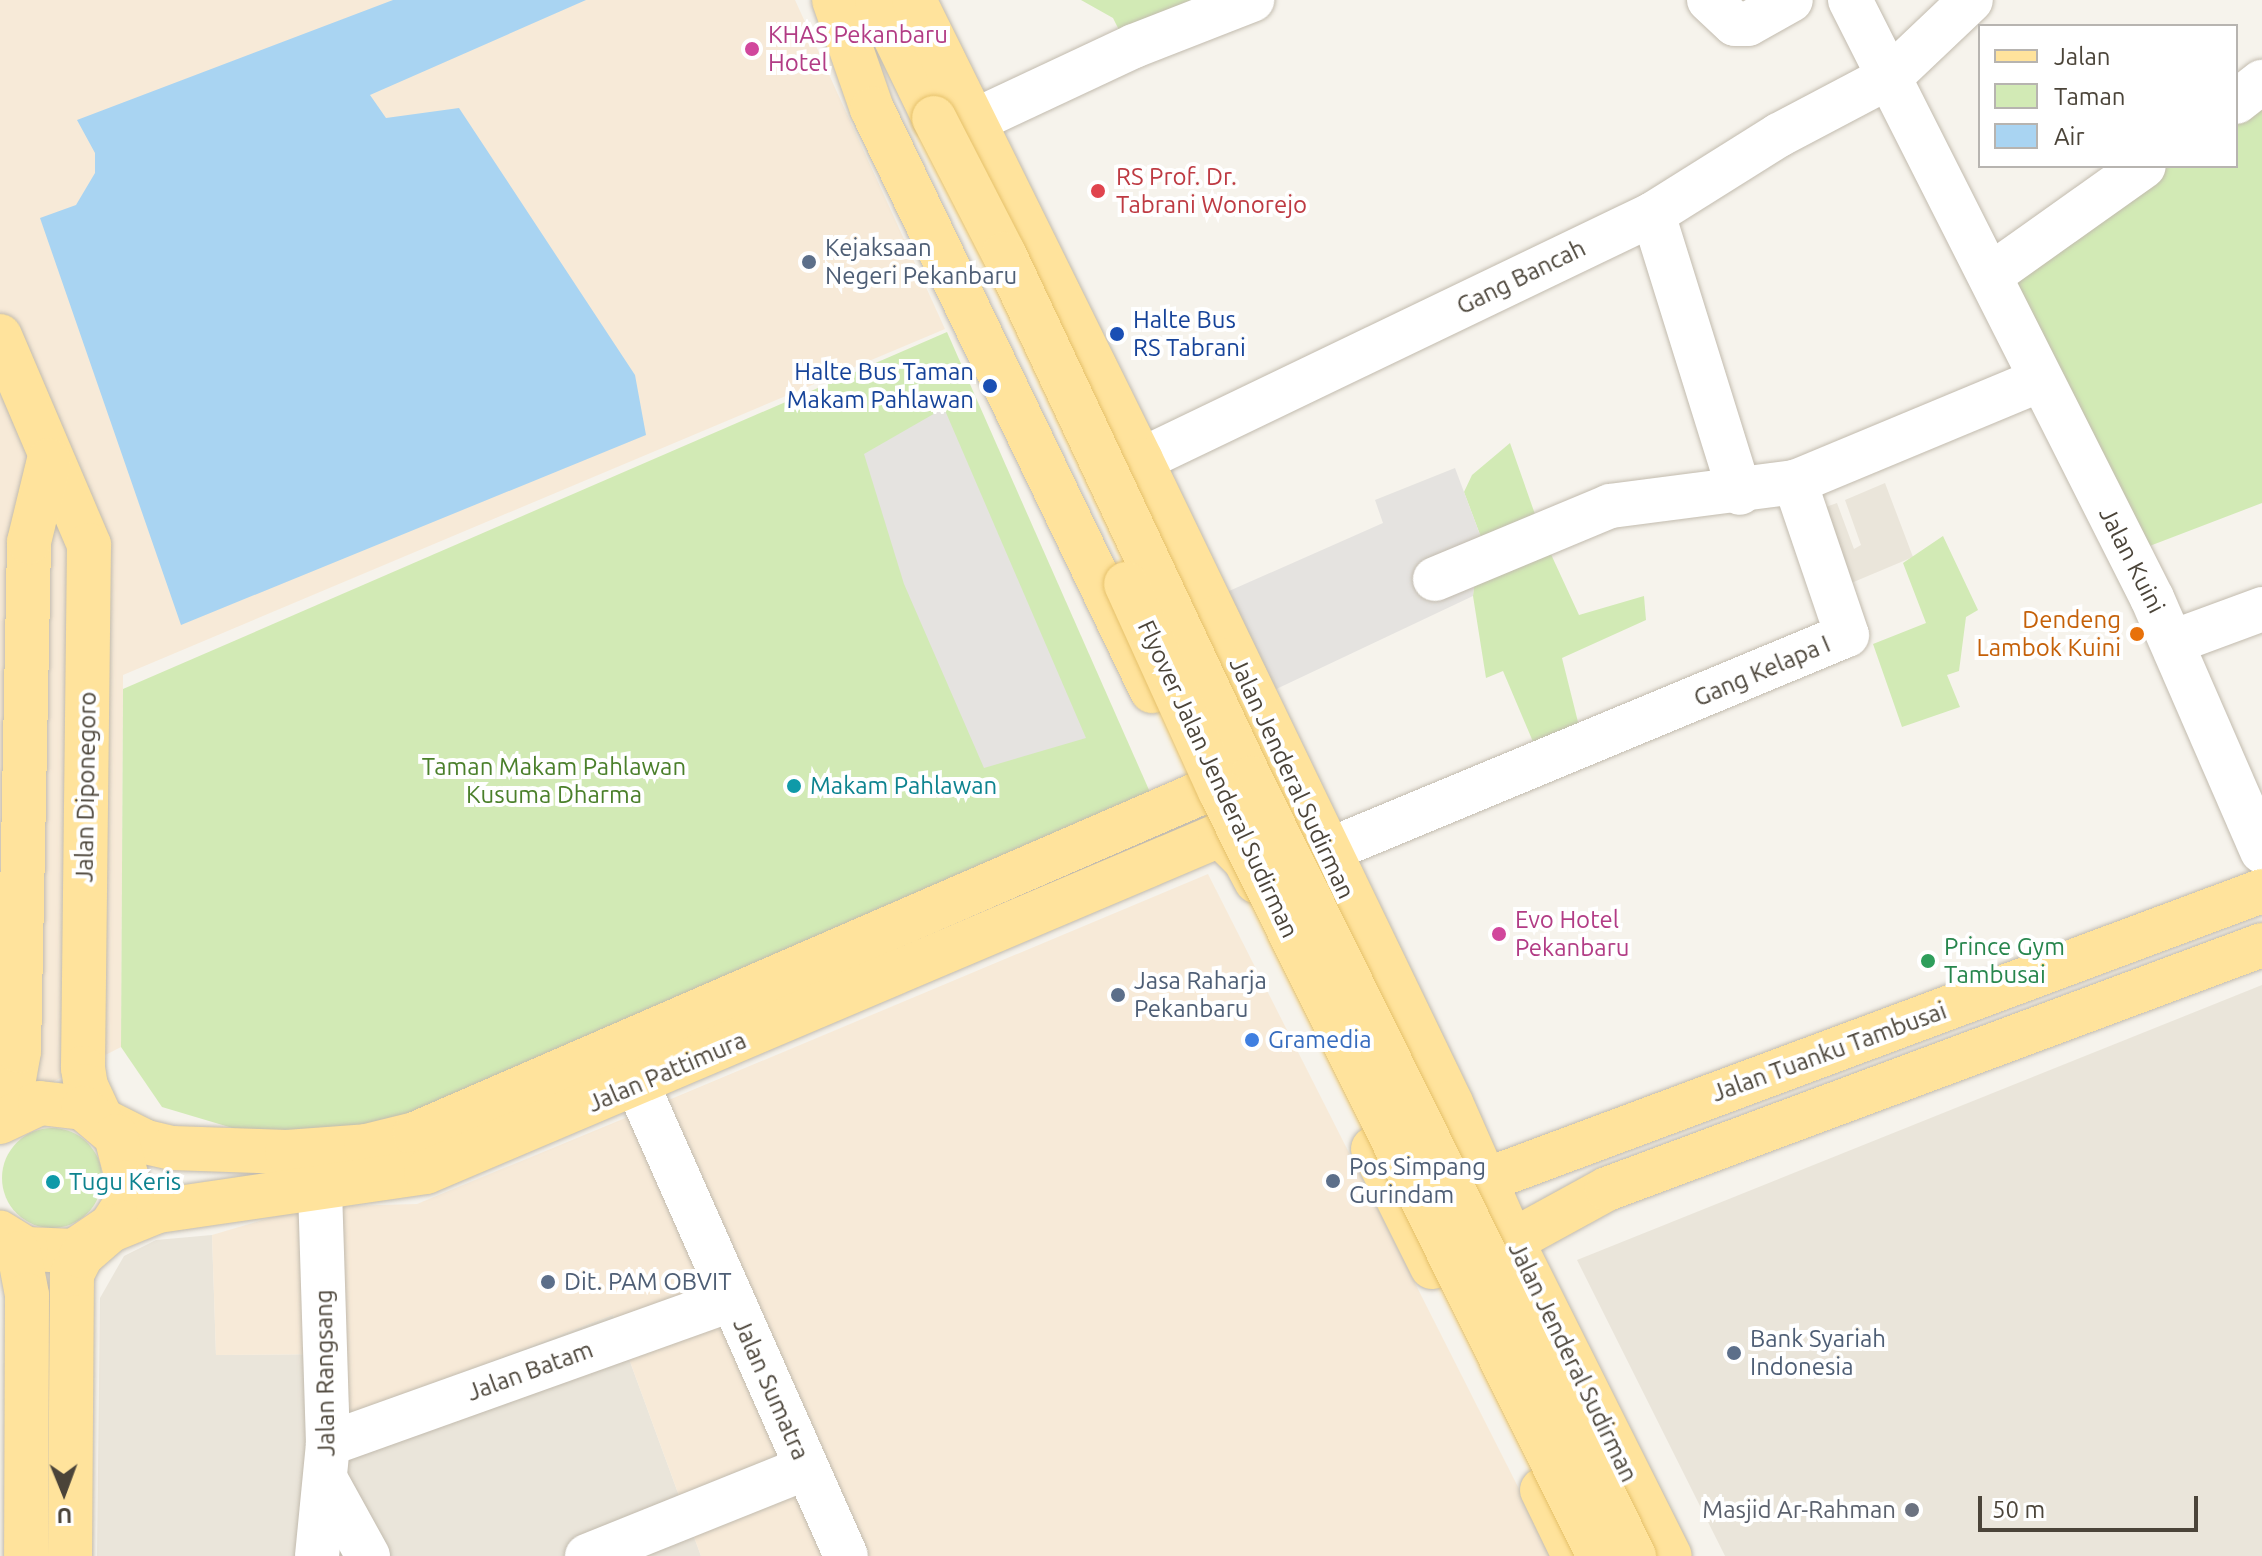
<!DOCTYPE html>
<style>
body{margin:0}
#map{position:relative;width:2262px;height:1556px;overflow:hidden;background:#f6f3ec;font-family:Ubuntu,sans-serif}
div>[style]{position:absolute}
.residential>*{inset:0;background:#eae5da}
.commercial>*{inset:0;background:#f7ead8}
.green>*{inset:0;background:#d2eab5}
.round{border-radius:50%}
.parking>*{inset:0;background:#e5e3e0}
.water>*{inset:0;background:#a9d4f2}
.roads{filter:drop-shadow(0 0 2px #c2bbae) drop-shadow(0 0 2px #c2bbae)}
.minor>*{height:44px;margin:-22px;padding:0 22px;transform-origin:22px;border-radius:22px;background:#fff}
.major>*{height:44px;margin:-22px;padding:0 22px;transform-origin:22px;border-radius:22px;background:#ffe39c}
.bridges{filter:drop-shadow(0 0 2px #e6c16a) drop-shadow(0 0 2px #e6c16a)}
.major-bridge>*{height:44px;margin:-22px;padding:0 22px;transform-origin:22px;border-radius:22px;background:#ffe39c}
.dots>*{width:22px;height:22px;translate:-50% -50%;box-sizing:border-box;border:4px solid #fff;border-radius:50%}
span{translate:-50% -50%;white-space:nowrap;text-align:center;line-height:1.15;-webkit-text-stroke:8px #fff;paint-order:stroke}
.hotel-label{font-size:24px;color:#b23c85}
.left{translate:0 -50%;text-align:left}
.health-label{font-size:24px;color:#be3a42}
.service-label{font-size:24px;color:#4e5e75}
.street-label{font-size:24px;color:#4b4439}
.transit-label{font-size:24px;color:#164399}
.right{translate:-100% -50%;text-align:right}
.food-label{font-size:24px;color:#c56008}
.park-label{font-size:24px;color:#4a7f2a}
.culture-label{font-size:24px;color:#0d838f}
.leisure-label{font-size:24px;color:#27864d}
.shop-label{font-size:24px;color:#366cbe}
.worship-label{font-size:24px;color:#5b616d}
.legend{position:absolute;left:1978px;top:24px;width:260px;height:144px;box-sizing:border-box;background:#fff;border:2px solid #b7b4b0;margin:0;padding:10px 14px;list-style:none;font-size:24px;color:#4b4439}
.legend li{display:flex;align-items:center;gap:16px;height:40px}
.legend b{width:40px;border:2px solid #b7b4b0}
.north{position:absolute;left:24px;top:1452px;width:80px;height:80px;-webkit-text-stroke:6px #fff;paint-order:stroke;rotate:179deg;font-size:22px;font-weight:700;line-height:32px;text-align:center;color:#4b4439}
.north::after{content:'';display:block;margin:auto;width:28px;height:36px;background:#4b4439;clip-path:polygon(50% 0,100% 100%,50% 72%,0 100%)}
.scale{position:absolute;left:1978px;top:1496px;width:220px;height:36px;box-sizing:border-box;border:4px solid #4b4439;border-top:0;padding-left:10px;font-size:24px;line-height:28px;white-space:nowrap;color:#4b4439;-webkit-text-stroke:6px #fff;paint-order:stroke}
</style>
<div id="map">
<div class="residential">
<div style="clip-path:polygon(1885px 483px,1913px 557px,1837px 589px,1809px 513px,1837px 503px,1854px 549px,1861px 545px,1845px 500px)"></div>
<div style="clip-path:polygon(2262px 985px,2262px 1556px,1725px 1556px,1577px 1260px)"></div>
<div style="clip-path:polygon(212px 1235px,216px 1355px,336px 1354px,338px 1420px,613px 1315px,701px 1556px,97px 1556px,100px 1298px,124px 1256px,156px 1240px)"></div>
</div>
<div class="commercial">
<div style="clip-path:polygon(0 0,795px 0,945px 329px,123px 675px,121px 1047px,0 1109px)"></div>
<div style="clip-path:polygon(1208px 874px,1553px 1556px,849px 1556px,652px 1107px)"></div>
<div style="clip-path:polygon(647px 1109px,844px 1556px,701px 1556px,613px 1315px,337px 1420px,335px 1354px,216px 1355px,212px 1235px,307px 1207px,417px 1204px)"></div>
</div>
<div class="green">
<div style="clip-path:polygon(1081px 0,1235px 0,1125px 42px,1113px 18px)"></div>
<div style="clip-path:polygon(2262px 99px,2262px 503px,2147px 547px,2006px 269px,2161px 166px,2236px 166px,2236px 116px)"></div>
<div style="clip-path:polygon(947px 332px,1153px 799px,420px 1118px,266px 1138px,162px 1107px,121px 1047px,123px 689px)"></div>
<div style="clip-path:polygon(1510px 443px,1543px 537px,1579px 615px,1644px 596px,1646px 620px,1562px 658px,1584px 746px,1542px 763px,1503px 671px,1486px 678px,1473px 596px,1475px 572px,1488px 556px,1464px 492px,1472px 475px)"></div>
<div style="clip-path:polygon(1943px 536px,1978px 610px,1966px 617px,1959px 671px,1947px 675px,1960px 707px,1902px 727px,1873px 644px,1926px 623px,1903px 563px)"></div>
<div class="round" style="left:2px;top:1128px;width:100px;height:100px"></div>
</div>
<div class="parking">
<div style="clip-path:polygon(944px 408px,1086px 738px,984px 768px,904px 584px,864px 454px)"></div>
<div style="clip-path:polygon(1455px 468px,1488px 556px,1475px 572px,1473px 596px,1268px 693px,1220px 595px,1383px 523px,1375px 500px)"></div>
</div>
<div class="water">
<div style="clip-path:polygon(393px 0,586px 0,370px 95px,386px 118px,459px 108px,635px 375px,646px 435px,181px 625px,40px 218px,76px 205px,95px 173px,95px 153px,77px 120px)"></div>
</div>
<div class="roads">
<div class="minor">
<div style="left:1709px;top:0;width:35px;rotate:43deg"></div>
<div style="left:1735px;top:24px;width:13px"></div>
<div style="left:1748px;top:24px;width:49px;rotate:-29.2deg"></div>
<div style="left:1850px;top:0;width:670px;rotate:63.21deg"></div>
<div style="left:2152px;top:598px;width:276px;rotate:66.5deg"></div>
<div style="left:2236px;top:102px;width:33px;rotate:-38deg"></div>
<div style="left:976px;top:120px;width:174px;rotate:-25.1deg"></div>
<div style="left:1134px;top:46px;width:127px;rotate:-21.3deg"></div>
<div style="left:1653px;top:214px;width:292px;rotate:72.7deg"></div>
<div style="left:1992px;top:274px;width:186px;rotate:-35.4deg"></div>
<div style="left:1141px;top:460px;width:568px;rotate:-25.66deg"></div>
<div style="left:1653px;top:214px;width:149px;rotate:-32.1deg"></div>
<div style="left:1779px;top:135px;width:127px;rotate:-27.8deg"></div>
<div style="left:1891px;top:76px;width:110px;rotate:-43.5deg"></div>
<div style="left:1435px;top:579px;width:190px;rotate:-22.6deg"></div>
<div style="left:1610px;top:506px;width:187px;rotate:-7.4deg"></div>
<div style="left:1795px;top:482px;width:265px;rotate:-22.6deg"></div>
<div style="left:2173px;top:642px;width:95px;rotate:-20.3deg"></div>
<div style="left:1327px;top:851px;width:563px;rotate:-22.56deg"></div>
<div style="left:1847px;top:635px;width:162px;rotate:-108.8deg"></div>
<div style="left:622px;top:1050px;width:553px;rotate:66.12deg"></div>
<div style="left:328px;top:1444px;width:429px;rotate:-19.7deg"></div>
<div style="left:326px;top:1480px;width:87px;rotate:61.1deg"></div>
<div style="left:317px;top:1556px;width:113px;rotate:-84.4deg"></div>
<div style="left:328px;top:1444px;width:254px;rotate:-91.8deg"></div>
<div style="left:587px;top:1556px;width:236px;rotate:-21.9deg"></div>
</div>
<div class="major">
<div style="left:834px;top:0;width:115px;rotate:70.8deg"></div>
<div style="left:872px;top:109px;width:646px;rotate:64.31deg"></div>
<div style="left:877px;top:0;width:131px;rotate:64.2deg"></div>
<div style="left:914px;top:0;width:513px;rotate:63.73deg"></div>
<div style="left:1141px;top:460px;width:714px;rotate:64.26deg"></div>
<div style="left:1451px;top:1103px;width:151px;rotate:66.2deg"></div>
<div style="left:1512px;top:1241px;width:352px;rotate:63.4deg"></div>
<div style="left:0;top:336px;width:227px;rotate:66.9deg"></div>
<div style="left:89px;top:545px;width:523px;rotate:90.66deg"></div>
<div style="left:83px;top:1068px;width:18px;rotate:81deg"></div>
<div style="left:86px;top:1086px;width:38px;rotate:65deg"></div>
<div style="left:102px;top:1120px;width:49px;rotate:26.6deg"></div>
<div style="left:146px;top:1142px;width:27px;rotate:13deg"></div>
<div style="left:172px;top:1148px;width:115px;rotate:2deg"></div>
<div style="left:287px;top:1152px;width:79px;rotate:-4.3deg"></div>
<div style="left:366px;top:1146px;width:50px;rotate:-13.8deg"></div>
<div style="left:415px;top:1134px;width:854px;rotate:-23.47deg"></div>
<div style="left:1216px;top:617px;width:41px;rotate:90deg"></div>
<div style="left:1216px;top:658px;width:53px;rotate:65.4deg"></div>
<div style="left:0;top:1120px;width:26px;rotate:-65deg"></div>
<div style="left:11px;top:1096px;width:46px;rotate:-79.9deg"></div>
<div style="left:19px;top:1051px;width:509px;rotate:-88.87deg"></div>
<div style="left:29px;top:542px;width:84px;rotate:-76.3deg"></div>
<div style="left:0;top:1122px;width:44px;rotate:-25.4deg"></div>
<div style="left:40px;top:1103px;width:43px;rotate:6.6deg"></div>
<div style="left:83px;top:1108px;width:43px;rotate:40.3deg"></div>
<div style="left:116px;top:1136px;width:48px;rotate:75.4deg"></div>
<div style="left:128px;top:1182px;width:24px;rotate:99deg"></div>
<div style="left:124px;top:1206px;width:24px;rotate:123deg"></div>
<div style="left:111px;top:1226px;width:45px;rotate:146deg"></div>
<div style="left:74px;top:1251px;width:48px;rotate:-177.6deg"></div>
<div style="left:26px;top:1249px;width:31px;rotate:-148deg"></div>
<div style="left:1373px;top:1149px;width:132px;rotate:63.4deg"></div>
<div style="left:1486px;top:1180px;width:828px;rotate:-20.43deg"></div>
<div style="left:0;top:1235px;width:26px;rotate:43deg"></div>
<div style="left:19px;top:1253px;width:43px;rotate:79.2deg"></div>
<div style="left:27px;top:1295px;width:261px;rotate:90.2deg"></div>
<div style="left:1512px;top:1241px;width:108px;rotate:-28.7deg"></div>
<div style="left:1607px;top:1189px;width:699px;rotate:-20.43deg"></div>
<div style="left:1542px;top:1490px;width:73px;rotate:64.1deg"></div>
<div style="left:70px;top:1556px;width:282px;rotate:-89.6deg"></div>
<div style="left:72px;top:1274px;width:20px;rotate:-63deg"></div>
<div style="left:81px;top:1256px;width:40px;rotate:-41deg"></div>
<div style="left:111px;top:1230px;width:51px;rotate:-22deg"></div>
<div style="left:158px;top:1211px;width:271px;rotate:-8.3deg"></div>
<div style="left:426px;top:1172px;width:863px;rotate:-23deg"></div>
<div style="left:1220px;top:835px;width:35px;rotate:45deg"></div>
<div style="left:1245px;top:860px;width:24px;rotate:62deg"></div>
</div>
</div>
<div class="bridges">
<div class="major-bridge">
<div style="left:934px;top:118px;width:153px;rotate:62.8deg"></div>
<div style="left:1004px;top:254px;width:579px;rotate:64.85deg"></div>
<div style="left:1250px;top:778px;width:868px;rotate:63.73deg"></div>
<div style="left:1126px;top:584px;width:227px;rotate:65.6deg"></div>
<div style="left:1220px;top:791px;width:854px;rotate:63.65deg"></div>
</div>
</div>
<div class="dots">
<div style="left:752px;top:49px;background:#d1479c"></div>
<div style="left:1098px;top:191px;background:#e0444e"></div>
<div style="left:809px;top:262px;background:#5c6f8a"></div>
<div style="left:1117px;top:334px;background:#1a4fb4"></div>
<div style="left:990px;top:386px;background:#1a4fb4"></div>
<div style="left:2137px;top:634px;background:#e8710a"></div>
<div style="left:794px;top:786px;background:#0f9aa8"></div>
<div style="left:1499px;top:934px;background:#d1479c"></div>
<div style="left:1928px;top:961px;background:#2e9e5b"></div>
<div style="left:1118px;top:995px;background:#5c6f8a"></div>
<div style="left:1252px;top:1040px;background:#3f7fe0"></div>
<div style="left:1333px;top:1181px;background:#5c6f8a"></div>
<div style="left:53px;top:1182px;background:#0f9aa8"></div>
<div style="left:548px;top:1282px;background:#5c6f8a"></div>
<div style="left:1734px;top:1353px;background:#5c6f8a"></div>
<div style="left:1912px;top:1510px;background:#6b7280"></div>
</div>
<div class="hotel-label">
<span class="left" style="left:768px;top:49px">KHAS Pekanbaru<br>Hotel</span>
<span class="left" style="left:1515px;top:934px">Evo Hotel<br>Pekanbaru</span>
</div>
<div class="health-label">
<span class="left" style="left:1116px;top:191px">RS Prof. Dr.<br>Tabrani Wonorejo</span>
</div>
<div class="service-label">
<span class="left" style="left:825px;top:262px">Kejaksaan<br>Negeri Pekanbaru</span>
<span class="left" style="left:1134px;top:995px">Jasa Raharja<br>Pekanbaru</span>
<span class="left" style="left:1349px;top:1181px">Pos Simpang<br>Gurindam</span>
<span class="left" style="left:564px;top:1282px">Dit. PAM OBVIT</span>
<span class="left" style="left:1750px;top:1353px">Bank Syariah<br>Indonesia</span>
</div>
<div class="street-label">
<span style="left:1521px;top:277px;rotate:-26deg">Gang Bancah</span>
<span style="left:2132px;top:560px;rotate:63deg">Jalan Kuini</span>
<span style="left:1762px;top:671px;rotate:-23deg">Gang Kelapa I</span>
<span style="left:1292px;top:778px;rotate:65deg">Jalan Jenderal Sudirman</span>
<span style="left:1218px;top:779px;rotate:65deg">Flyover Jalan Jenderal Sudirman</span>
<span style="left:86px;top:787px;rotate:-89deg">Jalan Diponegoro</span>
<span style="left:1829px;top:1052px;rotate:-20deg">Jalan Tuanku Tambusai</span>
<span style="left:667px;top:1072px;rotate:-23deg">Jalan Pattimura</span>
<span style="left:1573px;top:1362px;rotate:64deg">Jalan Jenderal Sudirman</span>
<span style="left:530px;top:1371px;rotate:-20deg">Jalan Batam</span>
<span style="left:325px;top:1373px;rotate:-91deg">Jalan Rangsang</span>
<span style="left:771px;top:1389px;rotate:66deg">Jalan Sumatra</span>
</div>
<div class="transit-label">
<span class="left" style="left:1133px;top:334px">Halte Bus<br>RS Tabrani</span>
<span class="right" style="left:974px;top:386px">Halte Bus Taman<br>Makam Pahlawan</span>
</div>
<div class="food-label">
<span class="right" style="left:2121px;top:634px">Dendeng<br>Lambok Kuini</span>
</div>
<div class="park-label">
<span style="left:554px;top:781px">Taman Makam Pahlawan<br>Kusuma Dharma</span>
</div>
<div class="culture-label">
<span class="left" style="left:810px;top:786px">Makam Pahlawan</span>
<span class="left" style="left:69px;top:1182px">Tugu Keris</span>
</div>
<div class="leisure-label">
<span class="left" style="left:1944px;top:961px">Prince Gym<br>Tambusai</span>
</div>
<div class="shop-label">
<span class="left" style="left:1268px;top:1040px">Gramedia</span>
</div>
<div class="worship-label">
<span class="right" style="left:1896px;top:1510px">Masjid Ar-Rahman</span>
</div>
<ul class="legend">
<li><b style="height:10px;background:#ffe39c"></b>Jalan</li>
<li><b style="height:22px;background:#d2eab5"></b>Taman</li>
<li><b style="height:22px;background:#a9d4f2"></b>Air</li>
</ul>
<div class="north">U</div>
<div class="scale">50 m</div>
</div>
